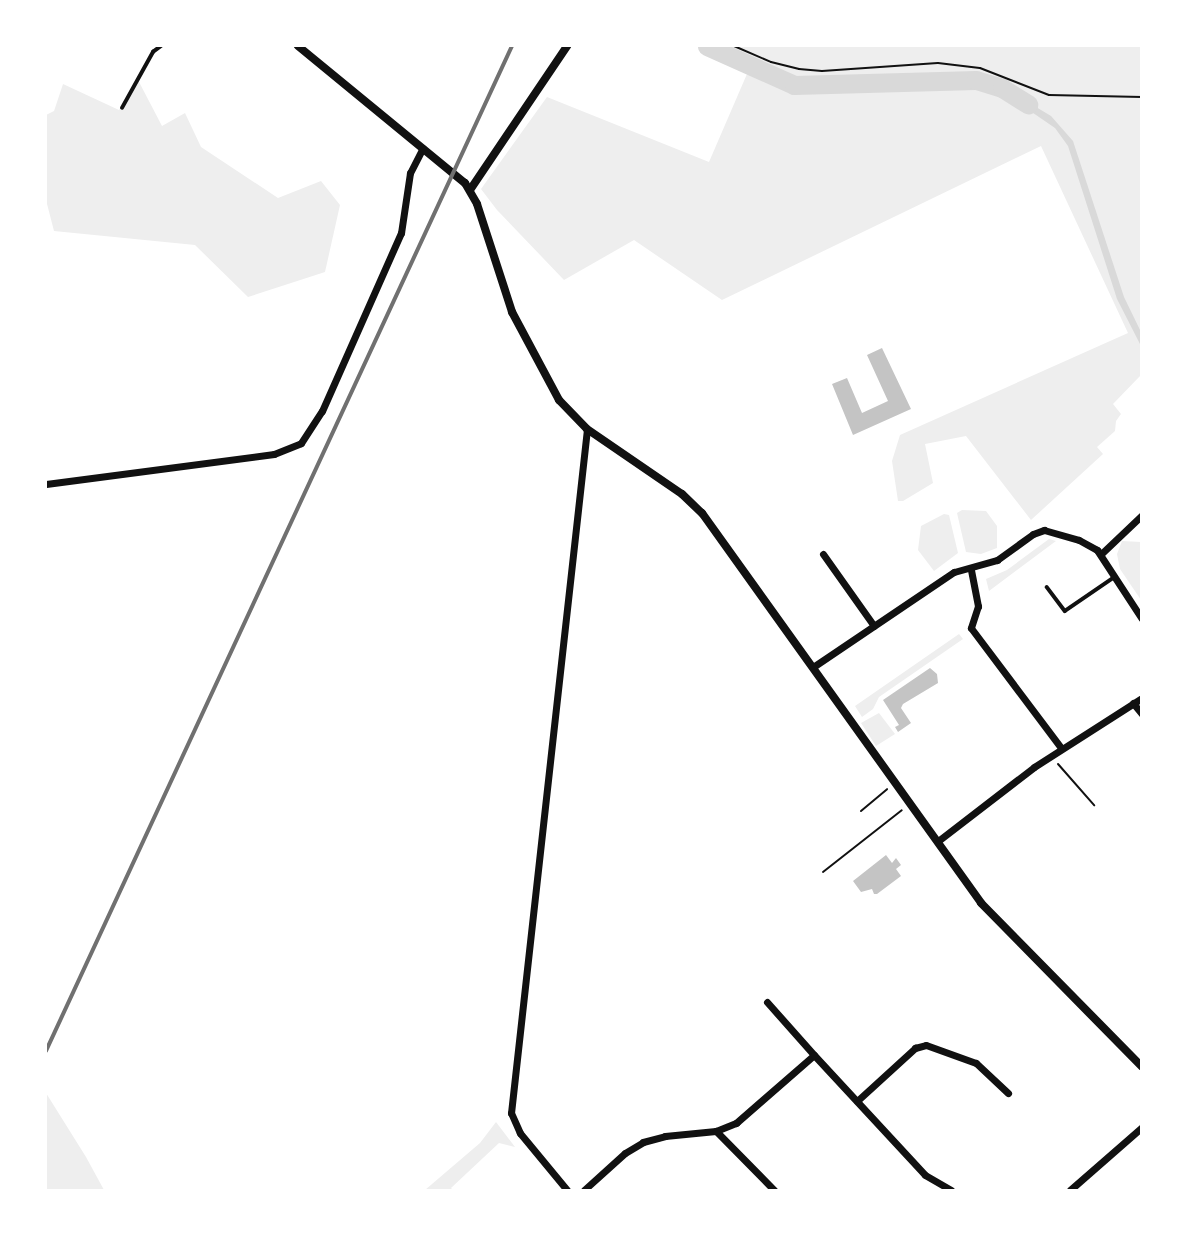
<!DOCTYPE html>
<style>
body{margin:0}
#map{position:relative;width:1187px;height:1236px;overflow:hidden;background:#fff;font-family:"Exo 2",sans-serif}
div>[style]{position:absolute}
.green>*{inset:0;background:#eee}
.water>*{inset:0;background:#d9d9d9}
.river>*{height:19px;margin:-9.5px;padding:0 9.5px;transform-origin:9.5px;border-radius:9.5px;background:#d9d9d9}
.building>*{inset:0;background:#c4c4c4}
.path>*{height:2px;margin:-1px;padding:0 1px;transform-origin:1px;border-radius:1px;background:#111}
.service>*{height:3.5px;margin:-1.75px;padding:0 1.75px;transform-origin:1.75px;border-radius:1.75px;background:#111}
.minor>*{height:7px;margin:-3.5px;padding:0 3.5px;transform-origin:3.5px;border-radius:3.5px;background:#111}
.tertiary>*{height:8px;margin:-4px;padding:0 4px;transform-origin:4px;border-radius:4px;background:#111}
.rail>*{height:3.5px;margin:-1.75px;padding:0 1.75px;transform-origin:1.75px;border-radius:1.75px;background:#707070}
span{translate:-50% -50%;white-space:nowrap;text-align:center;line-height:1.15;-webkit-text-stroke:5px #fff;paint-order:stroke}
.frame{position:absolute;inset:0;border:47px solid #fff;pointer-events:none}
</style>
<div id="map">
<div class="green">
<div style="clip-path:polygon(723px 46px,1141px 46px,1141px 375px,1113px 404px,1121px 414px,1116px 421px,1115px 431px,1097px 447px,1103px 454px,1031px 520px,966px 436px,925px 444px,933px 483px,903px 501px,898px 501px,892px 461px,900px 435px,1128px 333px,1041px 146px,722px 300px,634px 240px,564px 280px,497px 210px,481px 189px,547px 97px,709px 162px,753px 60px)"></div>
<div style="clip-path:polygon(138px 80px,162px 126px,185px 113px,201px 147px,278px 198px,321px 181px,340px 205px,325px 272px,248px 297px,195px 245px,54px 231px,46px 200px,46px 115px,54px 111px,63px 84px,119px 110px)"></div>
<div style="clip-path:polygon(962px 510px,986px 511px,997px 526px,997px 548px,981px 554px,966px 552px,957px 513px)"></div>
<div style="clip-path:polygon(944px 514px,949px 515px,958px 553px,934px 571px,918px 550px,921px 526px)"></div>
<div style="clip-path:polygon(1049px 539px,1056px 541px,989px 591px,986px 579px,1007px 570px)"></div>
<div style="clip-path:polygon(1122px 541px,1141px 542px,1141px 600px,1120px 569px,1117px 554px)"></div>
<div style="clip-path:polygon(959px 634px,963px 639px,879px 697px,873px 709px,862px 717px,855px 706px)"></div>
<div style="clip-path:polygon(879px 713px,895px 734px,876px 746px,861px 723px)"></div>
<div style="clip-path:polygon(46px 1093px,86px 1157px,104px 1190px,46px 1190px)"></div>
<div style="clip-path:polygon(496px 1122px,515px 1147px,499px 1143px,451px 1188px,453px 1190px,425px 1190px,480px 1143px)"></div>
</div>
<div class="water">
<div style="clip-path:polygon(1006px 89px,1051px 116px,1073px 141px,1124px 297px,1141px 332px,1141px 346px,1117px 299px,1068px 146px,1055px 128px,1004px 93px)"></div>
</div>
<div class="river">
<div style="left:707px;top:46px;width:95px;rotate:24.1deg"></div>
<div style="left:794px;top:85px;width:182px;rotate:-1.6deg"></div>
<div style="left:976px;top:80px;width:27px;rotate:17deg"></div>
<div style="left:1002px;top:88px;width:31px;rotate:32deg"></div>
</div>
<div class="building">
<div style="clip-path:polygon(882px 348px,911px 409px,853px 435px,832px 384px,847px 378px,862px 413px,888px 401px,867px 355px)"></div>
<div style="clip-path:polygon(930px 668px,937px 674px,938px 683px,903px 704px,901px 708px,911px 723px,898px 732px,895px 727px,899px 725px,883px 700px)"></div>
<div style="clip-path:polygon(886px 855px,892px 863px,896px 858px,901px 865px,896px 869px,901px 876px,877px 894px,874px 894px,872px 889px,861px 892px,853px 881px)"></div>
</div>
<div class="path">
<div style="left:734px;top:46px;width:40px;rotate:23.4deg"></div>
<div style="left:771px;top:62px;width:29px;rotate:14deg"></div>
<div style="left:799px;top:69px;width:23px;rotate:5deg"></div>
<div style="left:822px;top:71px;width:116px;rotate:-3.9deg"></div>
<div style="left:938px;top:63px;width:42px;rotate:6.8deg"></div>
<div style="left:980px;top:68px;width:74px;rotate:21.4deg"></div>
<div style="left:1049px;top:95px;width:93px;rotate:1.2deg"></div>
<div style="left:1058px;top:764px;width:55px;rotate:48.7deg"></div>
<div style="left:861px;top:811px;width:34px;rotate:-40deg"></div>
<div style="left:823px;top:872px;width:100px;rotate:-38.1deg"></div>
</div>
<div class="service">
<div style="left:122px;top:108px;width:64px;rotate:-61deg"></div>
<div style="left:153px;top:52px;width:10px;rotate:-37deg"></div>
<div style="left:1047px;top:587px;width:30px;rotate:53deg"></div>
<div style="left:1065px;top:611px;width:58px;rotate:-34.5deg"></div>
</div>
<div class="minor">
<div style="left:46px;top:484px;width:230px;rotate:-7.5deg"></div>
<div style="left:274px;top:454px;width:29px;rotate:-22deg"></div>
<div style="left:301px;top:443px;width:38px;rotate:-57deg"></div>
<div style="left:322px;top:411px;width:195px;rotate:-66.1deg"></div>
<div style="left:401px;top:233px;width:61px;rotate:-81.5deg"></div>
<div style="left:410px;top:173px;width:28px;rotate:-63deg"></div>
<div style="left:823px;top:554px;width:88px;rotate:54.7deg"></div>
<div style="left:1101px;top:554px;width:57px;rotate:-43.6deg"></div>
<div style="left:971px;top:570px;width:37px;rotate:79deg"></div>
<div style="left:978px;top:606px;width:23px;rotate:108deg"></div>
<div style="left:971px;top:628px;width:150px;rotate:53.1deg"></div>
<div style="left:813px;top:667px;width:170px;rotate:-34deg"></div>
<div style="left:954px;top:572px;width:45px;rotate:-15.6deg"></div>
<div style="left:997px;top:560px;width:44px;rotate:-35.8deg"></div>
<div style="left:1033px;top:534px;width:12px;rotate:-20deg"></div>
<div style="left:1044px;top:530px;width:36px;rotate:16deg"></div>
<div style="left:1079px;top:540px;width:21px;rotate:29deg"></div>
<div style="left:1097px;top:550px;width:82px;rotate:56.9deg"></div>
<div style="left:1133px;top:703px;width:14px;rotate:51deg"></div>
<div style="left:938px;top:841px;width:121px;rotate:-37.6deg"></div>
<div style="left:1034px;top:767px;width:128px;rotate:-32.6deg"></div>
<div style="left:767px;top:1002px;width:71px;rotate:48.4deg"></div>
<div style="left:857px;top:1101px;width:79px;rotate:-42.4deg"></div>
<div style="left:915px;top:1048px;width:11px;rotate:-15deg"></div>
<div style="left:926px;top:1045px;width:53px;rotate:19.8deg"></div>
<div style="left:976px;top:1063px;width:44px;rotate:43.2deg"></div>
<div style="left:716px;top:1131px;width:83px;rotate:45.5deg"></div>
<div style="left:567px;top:1190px;width:74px;rotate:-129.5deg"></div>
<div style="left:520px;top:1133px;width:22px;rotate:-114deg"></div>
<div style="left:511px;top:1113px;width:688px;rotate:-83.66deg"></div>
<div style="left:584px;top:1190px;width:55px;rotate:-42.1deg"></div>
<div style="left:625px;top:1153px;width:21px;rotate:-31deg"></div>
<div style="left:643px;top:1142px;width:23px;rotate:-15deg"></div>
<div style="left:665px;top:1136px;width:51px;rotate:-5.6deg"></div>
<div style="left:716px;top:1131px;width:22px;rotate:-22deg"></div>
<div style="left:736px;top:1123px;width:103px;rotate:-41.1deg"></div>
<div style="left:814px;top:1055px;width:163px;rotate:47.2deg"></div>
<div style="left:925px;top:1175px;width:30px;rotate:30deg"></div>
<div style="left:1070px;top:1190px;width:96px;rotate:-41.2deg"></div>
</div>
<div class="tertiary">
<div style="left:298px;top:46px;width:216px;rotate:39.4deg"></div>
<div style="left:465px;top:183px;width:24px;rotate:60deg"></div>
<div style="left:477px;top:204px;width:114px;rotate:72deg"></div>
<div style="left:512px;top:312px;width:100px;rotate:61.9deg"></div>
<div style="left:559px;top:400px;width:40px;rotate:46deg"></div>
<div style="left:587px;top:429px;width:115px;rotate:34.4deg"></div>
<div style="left:682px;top:494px;width:28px;rotate:44deg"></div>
<div style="left:702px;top:513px;width:480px;rotate:54.4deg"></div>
<div style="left:981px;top:903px;width:230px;rotate:45.5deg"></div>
<div style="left:470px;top:190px;width:174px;rotate:-56deg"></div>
</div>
<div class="rail">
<div style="left:46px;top:1051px;width:1108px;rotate:-65.12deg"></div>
</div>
<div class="frame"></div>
</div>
